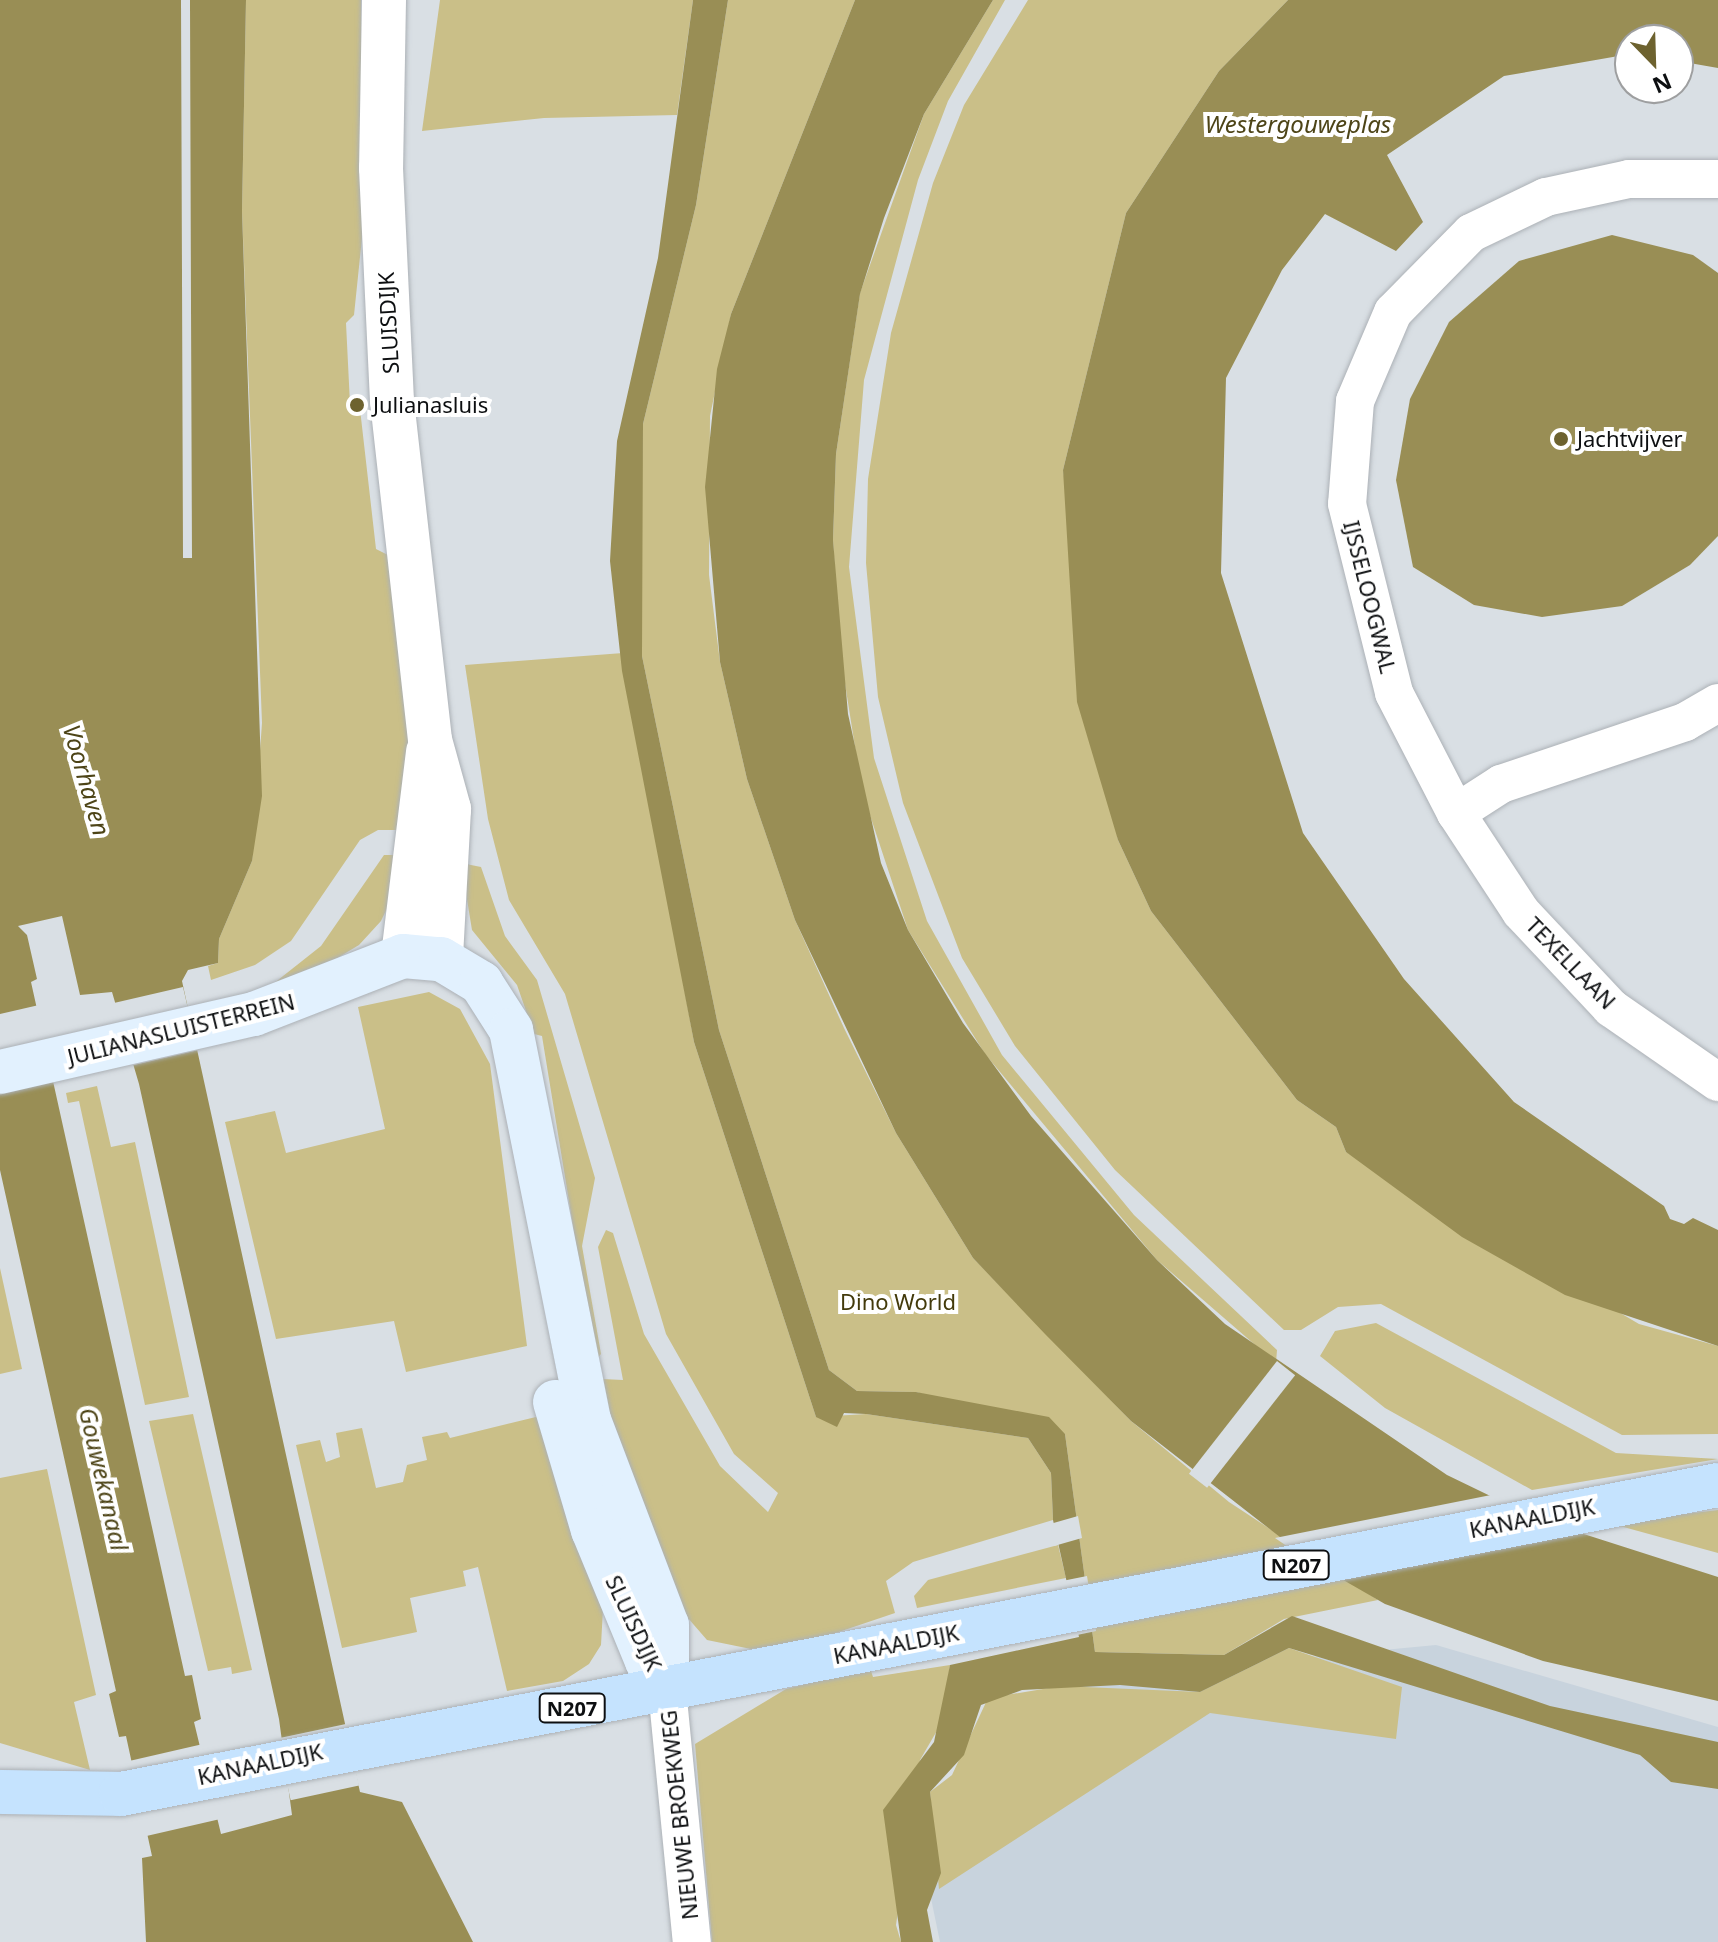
<!DOCTYPE html>
<style>
body{margin:0}
#map{position:relative;width:1718px;height:1942px;overflow:hidden;background:#d9dfe4;font-family:"Noto Sans",sans-serif}
div>[style]{position:absolute}
.built>*{inset:0;background:#c8d3dd}
.green>*{inset:0;background:#cabf88}
.water>*{inset:0;background:#998e55}
.pier>*{inset:0;background:#d9dfe4;transform-origin:0 0}
.roads{filter:drop-shadow(0 0 2px #acb1b6) drop-shadow(0 0 2px #acb1b6)}
.minor>*{height:38px;margin:-19px;padding:0 19px;transform-origin:19px;border-radius:19px;background:#fff}
.tertiary>*{height:44px;margin:-22px;padding:0 22px;transform-origin:22px;border-radius:22px;background:#fff}
.secondary>*{height:44px;margin:-22px;padding:0 22px;transform-origin:22px;border-radius:22px;background:#e2f1fe}
.primary>*{height:44px;margin:-22px;padding:0 22px;transform-origin:22px;border-radius:22px;background:#c5e3fe}
.dots>*{width:22px;height:22px;translate:-50% -50%;box-sizing:border-box;border:4px solid #fff;border-radius:50%}
span{translate:-50% -50%;white-space:nowrap;text-align:center;line-height:1.15;-webkit-text-stroke:8px #fff;paint-order:stroke}
.shield-label span{padding:2px 6px;background:#fff;border:2px solid;border-radius:6px;-webkit-text-stroke-width:0}
.shield-label{font-size:20px;color:#0d0f11;font-weight:700}
.street-label{font-size:22px;color:#0d0f11}
.poi-label{font-size:22px;color:#0d0f11}
.left{translate:0 -50%;text-align:left}
.park-label{font-size:22px;color:#433a0b}
.water-label{font-size:24px;color:#4d4417;font-style:italic}
.north{position:absolute;left:1614px;top:24px;width:80px;height:80px;box-sizing:border-box;background:#fff;border:2px solid #9e9fa0;border-radius:50%;rotate:157deg;font-size:22px;font-weight:700;line-height:32px;text-align:center;color:#0d0f11}
.north::after{content:'';display:block;margin:auto;width:28px;height:36px;background:#6d622f;clip-path:polygon(50% 0,100% 100%,50% 72%,0 100%)}
</style>
<div id="map">
<div class="built">
<div style="clip-path:polygon(1436px 1645px,1718px 1727px,1718px 1942px,940px 1942px,927px 1879px,1067px 1680px)"></div>
</div>
<div class="green">
<div style="clip-path:polygon(246px 0,361px 0,365px 209px,354px 315px,346px 323px,350px 404px,360px 409px,376px 549px,388px 555px,410px 756px,406px 830px,378px 830px,360px 840px,291px 941px,255px 965px,211px 980px,208px 966px,218px 963px,219px 939px,252px 861px,262px 723px,242px 211px)"></div>
<div style="clip-path:polygon(440px 0,693px 0,677px 115px,544px 118px,422px 131px)"></div>
<div style="clip-path:polygon(728px 0,855px 0,731px 314px,710px 416px,709px 575px,720px 662px,747px 779px,795px 920px,844px 1028px,896px 1133px,973px 1258px,1131px 1421px,1229px 1502px,1378px 1600px,1284px 1619px,1224px 1655px,1095px 1652px,1065px 1434px,916px 1392px,857px 1391px,829px 1370px,719px 1030px,642px 656px,641px 504px,643px 424px,696px 205px)"></div>
<div style="clip-path:polygon(993px 0,1005px 0,948px 101px,918px 180px,864px 380px,849px 567px,874px 758px,927px 921px,1002px 1055px,1134px 1215px,1277px 1350px,1276px 1363px,1157px 1260px,985px 1054px,908px 930px,862px 791px,840px 652px,833px 540px,836px 454px,860px 293px,924px 114px)"></div>
<div style="clip-path:polygon(1028px 0,1288px 0,1219px 71px,1126px 213px,1063px 470px,1118px 840px,1151px 911px,1297px 1100px,1336px 1127px,1346px 1152px,1639px 1324px,1718px 1346px,1718px 1434px,1622px 1435px,1381px 1304px,1338px 1307px,1301px 1330px,1284px 1330px,1115px 1170px,1015px 1046px,962px 958px,903px 803px,878px 697px,866px 563px,868px 479px,891px 333px,933px 183px,964px 105px)"></div>
<div style="clip-path:polygon(623px 653px,694px 1042px,816px 1417px,866px 1414px,1028px 1438px,1051px 1473px,1053px 1520px,913px 1562px,886px 1581px,895px 1613px,815px 1640px,751px 1649px,707px 1640px,674px 1602px,636px 1527px,602px 1379px,623px 1380px,598px 1247px,606px 1230px,613px 1233px,644px 1334px,720px 1466px,768px 1512px,778px 1493px,734px 1454px,666px 1334px,565px 994px,509px 900px,488px 819px,465px 665px)"></div>
<div style="clip-path:polygon(384px 855px,394px 855px,393px 896px,381px 921px,359px 945px,319px 969px,273px 984px,321px 946px)"></div>
<div style="clip-path:polygon(461px 863px,481px 867px,505px 936px,537px 980px,595px 1178px,582px 1246px,601px 1354px,595px 1361px,542px 1036px,534px 1034px,517px 985px,472px 930px)"></div>
<div style="clip-path:polygon(429px 992px,460px 1009px,490px 1064px,527px 1346px,406px 1372px,394px 1321px,276px 1339px,225px 1122px,275px 1111px,286px 1153px,385px 1129px,358px 1007px)"></div>
<div style="clip-path:polygon(97px 1086px,111px 1147px,135px 1142px,189px 1397px,145px 1405px,79px 1101px,68px 1103px,66px 1093px)"></div>
<div style="clip-path:polygon(0 1268px,22px 1369px,0 1374px)"></div>
<div style="clip-path:polygon(1376px 1323px,1616px 1453px,1718px 1459px,1532px 1490px,1385px 1408px,1320px 1356px,1335px 1331px)"></div>
<div style="clip-path:polygon(193px 1414px,252px 1670px,232px 1674px,231px 1667px,208px 1671px,149px 1421px)"></div>
<div style="clip-path:polygon(540px 1416px,603px 1609px,601px 1645px,589px 1664px,563px 1681px,507px 1691px,478px 1567px,463px 1571px,466px 1586px,410px 1598px,417px 1632px,342px 1648px,296px 1445px,320px 1440px,326px 1462px,340px 1457px,336px 1433px,362px 1428px,376px 1488px,403px 1482px,407px 1465px,427px 1460px,422px 1437px,447px 1432px,450px 1438px)"></div>
<div style="clip-path:polygon(47px 1469px,96px 1695px,74px 1702px,90px 1770px,0 1743px,0 1478px)"></div>
<div style="clip-path:polygon(1718px 1510px,1718px 1553px,1609px 1523px)"></div>
<div style="clip-path:polygon(1058px 1545px,1066px 1578px,917px 1608px,914px 1596px,928px 1580px)"></div>
<div style="clip-path:polygon(1289px 1648px,1402px 1687px,1396px 1739px,1210px 1713px,939px 1889px,930px 1792px,952px 1775px,988px 1698px,1061px 1686px,1200px 1692px)"></div>
<div style="clip-path:polygon(950px 1665px,942px 1722px,920px 1760px,896px 1925px,901px 1942px,712px 1942px,695px 1744px,786px 1689px,870px 1668px,873px 1677px)"></div>
</div>
<div class="water">
<div style="clip-path:polygon(evenodd,0 0,246px 0,242px 211px,262px 796px,252px 861px,219px 939px,218px 963px,188px 970px,182px 981px,360px 1792px,402px 1802px,473px 1942px,146px 1942px,142px 1858px,152px 1856px,126px 1736px,119px 1737px,109px 1694px,116px 1691px,0 1170px,0 0,62px 916px,80px 995px,112px 992px,139px 1084px,279px 1719px,292px 1815px,221px 1834px,194px 1722px,201px 1719px,192px 1675px,185px 1676px,31px 982px,37px 979px,27px 935px,18px 926px,62px 916px)"></div>
<div style="clip-path:polygon(693px 0,728px 0,696px 205px,643px 424px,642px 656px,719px 1030px,829px 1370px,857px 1391px,916px 1392px,1049px 1417px,1065px 1434px,1095px 1652px,1224px 1655px,1292px 1616px,1550px 1706px,1718px 1742px,1718px 1789px,1671px 1782px,1640px 1755px,1289px 1648px,1200px 1692px,1120px 1685px,1022px 1690px,981px 1705px,964px 1755px,930px 1792px,941px 1873px,927px 1910px,933px 1942px,901px 1942px,883px 1810px,934px 1742px,950px 1665px,1079px 1637px,1053px 1520px,1051px 1473px,1028px 1438px,866px 1414px,844px 1413px,837px 1427px,816px 1417px,694px 1042px,622px 671px,610px 561px,617px 441px,658px 258px)"></div>
<div style="clip-path:polygon(855px 0,993px 0,924px 114px,884px 218px,860px 294px,836px 454px,833px 540px,848px 714px,881px 863px,908px 930px,963px 1023px,1031px 1116px,1157px 1260px,1225px 1324px,1447px 1475px,1540px 1520px,1718px 1577px,1718px 1701px,1543px 1661px,1385px 1604px,1312px 1562px,1131px 1421px,1045px 1334px,973px 1258px,896px 1133px,795px 920px,747px 779px,720px 662px,705px 487px,717px 369px,731px 314px)"></div>
<div style="clip-path:polygon(1288px 0,1718px 0,1718px 68px,1678px 61px,1678px 40px,1630px 40px,1630px 54px,1504px 76px,1387px 155px,1423px 222px,1396px 251px,1325px 214px,1282px 270px,1226px 378px,1221px 573px,1303px 833px,1404px 979px,1514px 1102px,1664px 1206px,1670px 1219px,1684px 1224px,1693px 1218px,1718px 1230px,1718px 1346px,1565px 1295px,1462px 1237px,1346px 1152px,1336px 1127px,1297px 1100px,1151px 911px,1118px 840px,1077px 702px,1063px 470px,1126px 213px,1219px 71px)"></div>
<div style="clip-path:polygon(1612px 235px,1693px 255px,1718px 273px,1718px 536px,1690px 565px,1622px 606px,1542px 617px,1474px 605px,1413px 567px,1396px 480px,1410px 399px,1449px 322px,1519px 261px)"></div>
</div>
<div class="pier">
<div style="clip-path:polygon(181px 0,190px 0,191px 305px,192px 558px,183px 558px)"></div>
<div style="left:183px;top:987px;width:65px;height:72px;rotate:77deg"></div>
<div style="clip-path:polygon(39px 1005px,55px 1080px,0 1092px,0 1014px)"></div>
<div style="left:1277px;top:1361px;width:23px;height:143px;rotate:38deg"></div>
<div style="clip-path:polygon(1496px 1494px,1541px 1516px,1555px 1537px,1338px 1581px,1275px 1538px)"></div>
<div style="clip-path:polygon(1078px 1516px,1082px 1538px,1054px 1546px,1050px 1524px)"></div>
<div style="clip-path:polygon(1087px 1576px,1096px 1631px,949px 1662px,1075px 1634px,1062px 1581px)"></div>
<div style="left:346px;top:1724px;width:63px;height:70px;rotate:78deg"></div>
<div style="left:203px;top:1744px;width:77px;height:78px;rotate:77deg"></div>
</div>
<div class="roads">
<div class="minor">
<div style="left:1718px;top:179px;width:89px;rotate:180deg"></div>
<div style="left:1629px;top:179px;width:85px;rotate:167.8deg"></div>
<div style="left:1546px;top:197px;width:83px;rotate:154.4deg"></div>
<div style="left:1471px;top:233px;width:111px;rotate:134.6deg"></div>
<div style="left:1393px;top:312px;width:97px;rotate:113.1deg"></div>
<div style="left:1355px;top:401px;width:103px;rotate:94.4deg"></div>
<div style="left:1347px;top:504px;width:195px;rotate:76deg"></div>
<div style="left:1394px;top:693px;width:135px;rotate:62.7deg"></div>
<div style="left:1456px;top:813px;width:54px;rotate:-32.8deg"></div>
<div style="left:1501px;top:784px;width:194px;rotate:-18.6deg"></div>
<div style="left:1685px;top:722px;width:38px;rotate:-30deg"></div>
<div style="left:1456px;top:813px;width:118px;rotate:56.7deg"></div>
<div style="left:1521px;top:912px;width:132px;rotate:46.8deg"></div>
<div style="left:1611px;top:1008px;width:130px;rotate:34.7deg"></div>
<div style="left:667px;top:1689px;width:254px;rotate:84.4deg"></div>
</div>
<div class="tertiary">
<div style="left:384px;top:0;width:168px;rotate:91deg"></div>
<div style="left:381px;top:168px;width:233px;rotate:87.3deg"></div>
<div style="left:392px;top:401px;width:341px;rotate:83.6deg"></div>
<div style="left:430px;top:740px;width:72px;rotate:74.6deg"></div>
<div style="left:449px;top:809px;width:150px;rotate:93.1deg"></div>
<div style="left:403px;top:956px;width:206px;rotate:-83deg"></div>
</div>
<div class="secondary">
<div style="left:0;top:1072px;width:261px;rotate:-12.9deg"></div>
<div style="left:254px;top:1014px;width:160px;rotate:-21.3deg"></div>
<div style="left:403px;top:956px;width:38px;rotate:5deg"></div>
<div style="left:441px;top:959px;width:47px;rotate:31deg"></div>
<div style="left:481px;top:983px;width:56px;rotate:57.4deg"></div>
<div style="left:511px;top:1030px;width:398px;rotate:78.7deg"></div>
<div style="left:589px;top:1420px;width:219px;rotate:69.2deg"></div>
<div style="left:667px;top:1625px;width:64px;rotate:90deg"></div>
<div style="left:555px;top:1402px;width:134px;rotate:73.5deg"></div>
<div style="left:593px;top:1530px;width:142px;rotate:67.6deg"></div>
<div style="left:647px;top:1661px;width:34px;rotate:54deg"></div>
</div>
<div class="primary">
<div style="left:0;top:1792px;width:121px;rotate:0.9deg"></div>
<div style="left:121px;top:1794px;width:1627px;rotate:-10.95deg"></div>
</div>
</div>
<div class="dots">
<div style="left:357px;top:405px;background:#6d622f"></div>
<div style="left:1561px;top:439px;background:#6d622f"></div>
</div>
<div class="shield-label">
<span style="left:1296px;top:1565px">N207</span>
<span style="left:572px;top:1708px">N207</span>
</div>
<div class="street-label">
<span style="left:388px;top:323px;rotate:-93deg">SLUISDIJK</span>
<span style="left:1370px;top:597px;rotate:76deg">IJSSELOOGWAL</span>
<span style="left:1571px;top:963px;rotate:46deg">TEXELLAAN</span>
<span style="left:181px;top:1029px;rotate:-14deg">JULIANASLUISTERREIN</span>
<span style="left:1532px;top:1518px;rotate:-11deg">KANAALDIJK</span>
<span style="left:634px;top:1623px;rotate:65deg">SLUISDIJK</span>
<span style="left:896px;top:1644px;rotate:-11deg">KANAALDIJK</span>
<span style="left:260px;top:1764px;rotate:-12deg">KANAALDIJK</span>
<span style="left:679px;top:1815px;rotate:-96deg">NIEUWE BROEKWEG</span>
</div>
<div class="poi-label">
<span class="left" style="left:373px;top:405px">Julianasluis</span>
<span class="left" style="left:1577px;top:439px">Jachtvijver</span>
</div>
<div class="park-label">
<span style="left:898px;top:1302px">Dino World</span>
</div>
<div class="water-label">
<span style="left:1298px;top:124px">Westergouweplas</span>
<span style="left:87px;top:780px;rotate:74deg">Voorhaven</span>
<span style="left:104px;top:1479px;rotate:77deg">Gouwekanaal</span>
</div>
<div class="north">N</div>
</div>
